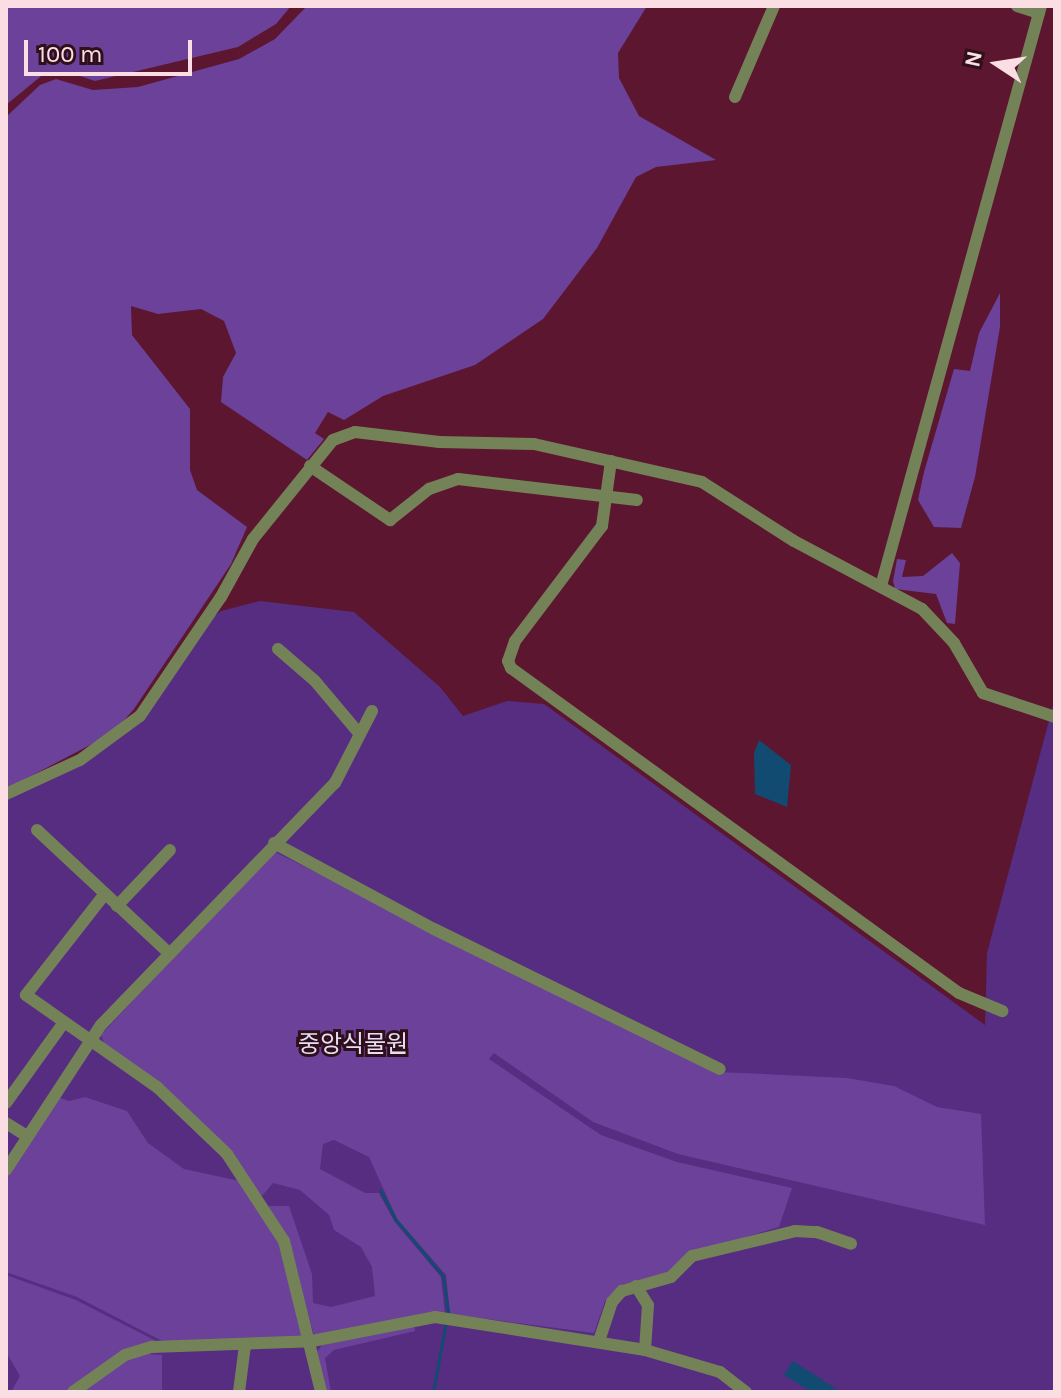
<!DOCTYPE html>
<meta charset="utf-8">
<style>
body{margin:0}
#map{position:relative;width:1061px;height:1398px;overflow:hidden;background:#5c162f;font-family:Karla,"Noto Sans KR",sans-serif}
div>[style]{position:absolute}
.green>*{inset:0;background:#562d81}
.forest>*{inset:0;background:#6b419a}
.water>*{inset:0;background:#124b71}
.stream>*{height:3px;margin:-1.5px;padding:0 1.5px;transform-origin:1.5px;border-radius:1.5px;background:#124b71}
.minor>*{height:12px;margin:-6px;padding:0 6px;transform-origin:6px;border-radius:6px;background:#748257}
span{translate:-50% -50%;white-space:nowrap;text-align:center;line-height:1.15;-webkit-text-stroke:6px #2f101a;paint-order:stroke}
.park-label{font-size:24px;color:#e7def6}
.frame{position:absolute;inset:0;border:8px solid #fadee4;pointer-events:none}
.north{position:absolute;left:957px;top:24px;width:80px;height:80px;-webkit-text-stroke:6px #2f101a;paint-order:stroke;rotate:282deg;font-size:22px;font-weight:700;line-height:32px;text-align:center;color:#fadee4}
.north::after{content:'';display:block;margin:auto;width:28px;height:36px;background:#fadee4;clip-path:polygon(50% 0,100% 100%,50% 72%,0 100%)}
.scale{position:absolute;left:24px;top:40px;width:168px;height:36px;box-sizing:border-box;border:4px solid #fadee4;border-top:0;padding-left:10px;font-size:24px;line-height:28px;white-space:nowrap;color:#fadee4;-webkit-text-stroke:6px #2f101a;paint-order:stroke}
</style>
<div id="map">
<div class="green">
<div style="clip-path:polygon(260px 601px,354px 612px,440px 687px,463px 716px,507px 701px,544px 704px,985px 1025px,987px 953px,1055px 698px,1055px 1392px,6px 1392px,6px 799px,113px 742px,208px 621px,221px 611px)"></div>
</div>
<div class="forest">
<div style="clip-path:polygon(6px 6px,291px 6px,276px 24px,238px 47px,95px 81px,71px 73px,46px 72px,6px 105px)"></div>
<div style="clip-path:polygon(307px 6px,647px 6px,618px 53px,619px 78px,639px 116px,716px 160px,656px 167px,636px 177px,597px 248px,543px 319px,475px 365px,383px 396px,344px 420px,328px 412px,315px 433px,324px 439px,307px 460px,221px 402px,223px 377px,236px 353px,224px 321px,201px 309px,158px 314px,131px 306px,132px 335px,190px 409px,190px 470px,197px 490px,247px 527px,231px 564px,134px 709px,113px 733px,6px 789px,6px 117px,40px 85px,56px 79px,93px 90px,138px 87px,239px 59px,275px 39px)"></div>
<div style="clip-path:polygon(1000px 293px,1000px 327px,975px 477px,961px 528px,934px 527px,918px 500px,924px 472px,954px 369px,970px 371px,979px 333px)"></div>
<div style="clip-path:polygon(952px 553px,960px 563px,955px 624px,947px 623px,936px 594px,895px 589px,893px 581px,897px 559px,906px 560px,902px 577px,923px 576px)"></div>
<div style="clip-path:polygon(273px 851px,719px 1072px,847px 1078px,894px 1086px,937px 1107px,981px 1114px,985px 1225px,678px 1154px,593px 1122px,494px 1053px,489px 1059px,601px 1135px,677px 1162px,792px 1188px,779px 1227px,692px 1253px,668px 1274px,623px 1284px,605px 1301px,594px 1333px,450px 1314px,446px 1275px,397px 1219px,369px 1157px,334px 1140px,323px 1144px,320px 1169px,365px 1193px,379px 1193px,394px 1221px,441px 1277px,445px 1314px,314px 1335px,287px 1241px,268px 1206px,289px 1206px,312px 1274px,313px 1303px,331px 1307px,375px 1296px,372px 1267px,361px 1247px,334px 1230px,329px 1215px,300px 1190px,273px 1183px,262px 1196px,202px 1122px,105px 1045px,101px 1035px)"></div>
<div style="clip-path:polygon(55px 1096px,69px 1101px,85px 1097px,127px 1111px,148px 1143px,184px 1169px,244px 1182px,275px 1232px,306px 1336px,168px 1344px,77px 1297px,6px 1272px,6px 1178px)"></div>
<div style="clip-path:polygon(6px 1275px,76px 1300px,164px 1345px,151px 1345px,70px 1392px,11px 1392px,20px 1376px,6px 1352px)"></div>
<div style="clip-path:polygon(414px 1324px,415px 1331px,334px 1350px,325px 1358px,331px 1392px,324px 1392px,317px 1352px,322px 1345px)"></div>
<div style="clip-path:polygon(139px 1353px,162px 1355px,162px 1392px,77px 1392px)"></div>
</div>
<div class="water">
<div style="clip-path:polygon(759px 740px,791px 765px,787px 807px,755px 794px,754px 753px)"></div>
<div style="clip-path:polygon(793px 1361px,841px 1392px,811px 1392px,784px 1375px)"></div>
</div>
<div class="stream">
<div style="left:380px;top:1190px;width:34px;rotate:62deg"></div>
<div style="left:396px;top:1220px;width:73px;rotate:50deg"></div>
<div style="left:443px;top:1276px;width:37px;rotate:82deg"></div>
<div style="left:433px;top:1392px;width:72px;rotate:-79.6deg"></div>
</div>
<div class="minor">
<div style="left:1017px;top:6px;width:23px;rotate:18deg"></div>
<div style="left:735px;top:97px;width:99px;rotate:-66.8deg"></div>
<div style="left:611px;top:461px;width:66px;rotate:97.9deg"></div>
<div style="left:602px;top:526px;width:144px;rotate:127.1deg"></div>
<div style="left:515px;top:641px;width:21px;rotate:109deg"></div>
<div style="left:508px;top:661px;width:8px;rotate:67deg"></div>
<div style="left:511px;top:668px;width:553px;rotate:35.96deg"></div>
<div style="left:959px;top:993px;width:47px;rotate:22.7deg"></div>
<div style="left:310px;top:466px;width:97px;rotate:34deg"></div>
<div style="left:390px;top:520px;width:50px;rotate:-38.5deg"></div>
<div style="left:429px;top:489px;width:31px;rotate:-19deg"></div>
<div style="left:458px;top:479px;width:180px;rotate:6.7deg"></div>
<div style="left:881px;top:586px;width:602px;rotate:-74.58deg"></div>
<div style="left:278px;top:649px;width:49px;rotate:40.9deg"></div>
<div style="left:315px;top:681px;width:67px;rotate:49.9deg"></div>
<div style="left:6px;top:794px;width:81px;rotate:-24.7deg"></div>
<div style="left:80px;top:760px;width:74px;rotate:-36.3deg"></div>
<div style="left:140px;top:716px;width:144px;rotate:-55.8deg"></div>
<div style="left:221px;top:597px;width:66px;rotate:-61.1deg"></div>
<div style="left:253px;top:539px;width:127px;rotate:-51.1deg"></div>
<div style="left:333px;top:440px;width:23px;rotate:-20deg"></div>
<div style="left:355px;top:432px;width:85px;rotate:6.8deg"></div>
<div style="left:439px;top:442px;width:95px;rotate:1.2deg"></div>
<div style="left:534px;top:444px;width:172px;rotate:12.7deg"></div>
<div style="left:702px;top:482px;width:109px;rotate:32.7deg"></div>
<div style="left:794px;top:541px;width:145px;rotate:28deg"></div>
<div style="left:922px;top:609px;width:47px;rotate:46.7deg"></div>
<div style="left:954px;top:643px;width:58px;rotate:59.9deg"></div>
<div style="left:983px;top:693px;width:76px;rotate:18.4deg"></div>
<div style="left:37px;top:830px;width:179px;rotate:43deg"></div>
<div style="left:274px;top:843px;width:182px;rotate:28.3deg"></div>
<div style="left:434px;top:929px;width:318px;rotate:26.1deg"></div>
<div style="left:104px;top:895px;width:127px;rotate:128deg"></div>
<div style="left:26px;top:995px;width:160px;rotate:35.1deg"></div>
<div style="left:157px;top:1087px;width:97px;rotate:43.7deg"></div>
<div style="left:227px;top:1154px;width:104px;rotate:56.8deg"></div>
<div style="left:284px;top:1241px;width:155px;rotate:76.2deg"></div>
<div style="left:117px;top:906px;width:77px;rotate:-46.6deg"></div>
<div style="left:6px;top:1103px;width:96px;rotate:-54.3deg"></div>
<div style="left:6px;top:1123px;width:22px;rotate:32deg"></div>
<div style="left:6px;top:1170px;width:173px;rotate:-56.8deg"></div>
<div style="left:101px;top:1025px;width:337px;rotate:-46deg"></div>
<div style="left:335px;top:783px;width:81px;rotate:-62.8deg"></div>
<div style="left:636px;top:1286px;width:22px;rotate:58deg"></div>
<div style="left:648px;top:1305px;width:45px;rotate:93.8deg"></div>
<div style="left:599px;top:1341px;width:41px;rotate:-71.6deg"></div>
<div style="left:612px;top:1302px;width:15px;rotate:-48deg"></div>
<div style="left:622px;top:1291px;width:51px;rotate:-15.9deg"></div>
<div style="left:671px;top:1277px;width:30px;rotate:-45deg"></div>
<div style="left:692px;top:1256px;width:106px;rotate:-13.6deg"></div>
<div style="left:795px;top:1231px;width:22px;rotate:3deg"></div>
<div style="left:817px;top:1232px;width:36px;rotate:19deg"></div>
<div style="left:73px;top:1392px;width:64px;rotate:-35.4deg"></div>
<div style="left:125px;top:1355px;width:28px;rotate:-17deg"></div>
<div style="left:152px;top:1347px;width:160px;rotate:-2.1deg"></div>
<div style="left:312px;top:1341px;width:125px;rotate:-11deg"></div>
<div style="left:435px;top:1317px;width:213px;rotate:8.9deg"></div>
<div style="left:645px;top:1350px;width:78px;rotate:16.3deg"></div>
<div style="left:720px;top:1372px;width:33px;rotate:38deg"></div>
<div style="left:239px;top:1392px;width:47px;rotate:-82.7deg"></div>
</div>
<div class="park-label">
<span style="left:353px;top:1045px">중앙식물원</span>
</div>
<div class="frame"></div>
<div class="north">N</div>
<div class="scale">100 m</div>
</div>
